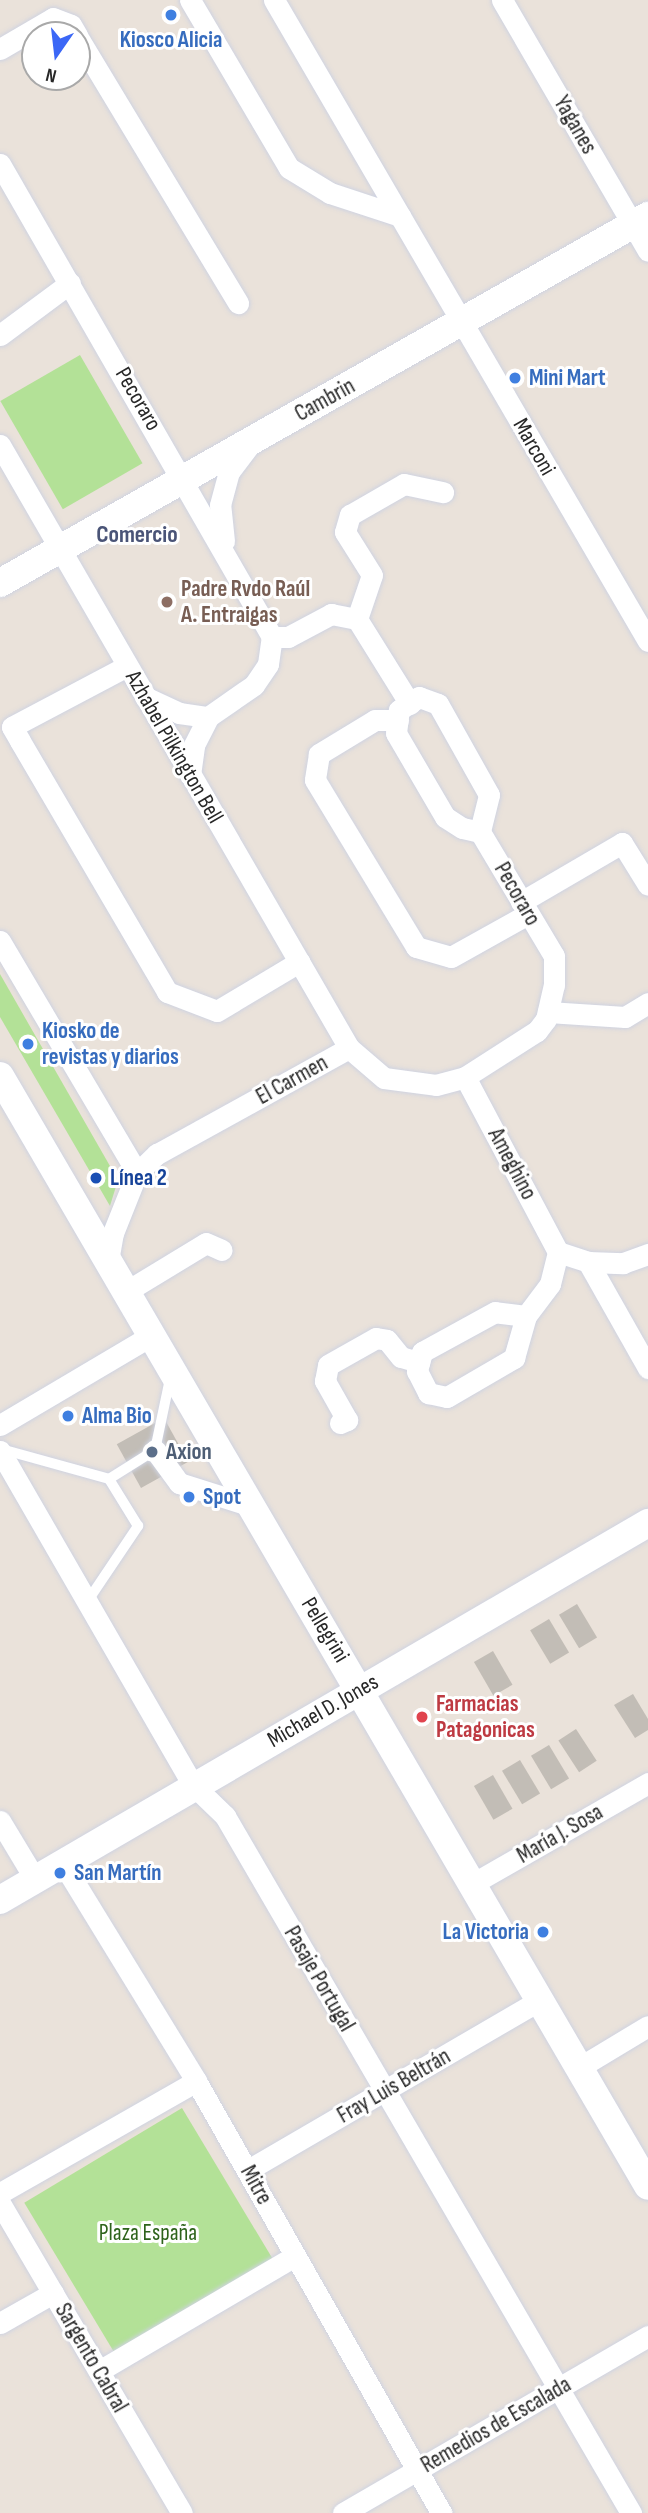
<!DOCTYPE html>
<meta charset="utf-8">
<style>
body{margin:0}
#map{position:relative;width:648px;height:2513px;overflow:hidden;background:#eae2da;font-family:"Sofia Sans Condensed",sans-serif}
div>[style]{position:absolute}
.green>*{inset:0;background:#b3e197;transform-origin:0 0}
.building>*{inset:0;background:#c2bdb6;transform-origin:0 0}
.roads{filter:drop-shadow(0 0 2px #cfd3e1) drop-shadow(0 0 2px #cfd3e1)}
.lane>*{height:10px;margin:-5px;padding:0 5px;transform-origin:5px;border-radius:5px;background:#fff}
.street>*{height:21px;margin:-10.5px;padding:0 10.5px;transform-origin:10.5px;border-radius:10.5px;background:#fff}
.secondary>*{height:28px;margin:-14px;padding:0 14px;transform-origin:14px;border-radius:14px;background:#fff}
.dots>*{width:19px;height:19px;translate:-50% -50%;box-sizing:border-box;border:4px solid #fff;border-radius:50%}
span{translate:-50% -50%;white-space:nowrap;text-align:center;line-height:1.15;-webkit-text-stroke:6px #fff;paint-order:stroke}
.shop-label{font-size:23px;color:#366cbe;font-weight:700}
.left{translate:0 -50%;text-align:left}
.right{translate:-100% -50%;text-align:right}
.street-label{font-size:23px;color:#282828}
.education-label{font-size:23px;color:#785e54;font-weight:700}
.transit-label{font-size:23px;color:#164399;font-weight:700}
.service-label{font-size:23px;color:#4e5e75;font-weight:700}
.health-label{font-size:23px;color:#be3a42;font-weight:700}
.park-label{font-size:23px;color:#2d631b}
.neighbourhood-label{font-size:24px;color:#4a5477;font-weight:700}
.north{position:absolute;left:21px;top:21px;width:70px;height:70px;box-sizing:border-box;background:#fff;border:2px solid #a9a9a9;border-radius:50%;rotate:194deg;font-size:19px;font-weight:700;line-height:28px;text-align:center;color:#282828}
.north::after{content:'';display:block;margin:auto;width:24px;height:32px;background:#3b67f6;clip-path:polygon(50% 0,100% 100%,50% 72%,0 100%)}
</style>
<div id="map">
<div class="green">
<div style="left:80px;top:355px;width:125px;height:92px;rotate:60deg"></div>
<div style="clip-path:polygon(0 974px,118px 1180px,110px 1206px,0 1017px)"></div>
<div style="left:182px;top:2108px;width:182px;height:184px;rotate:59deg"></div>
</div>
<div class="building">
<div style="left:164px;top:1418px;width:50px;height:54px;rotate:61deg"></div>
<div style="left:577px;top:1604px;width:39px;height:21px;rotate:59deg"></div>
<div style="left:549px;top:1619px;width:39px;height:22px;rotate:59deg"></div>
<div style="left:493px;top:1651px;width:39px;height:22px;rotate:60deg"></div>
<div style="clip-path:polygon(633px 1694px,648px 1719px,648px 1730px,635px 1738px,614px 1705px)"></div>
<div style="left:576px;top:1729px;width:38px;height:21px;rotate:57deg"></div>
<div style="left:549px;top:1745px;width:39px;height:21px;rotate:59deg"></div>
<div style="left:520px;top:1760px;width:39px;height:21px;rotate:59deg"></div>
<div style="left:493px;top:1775px;width:39px;height:22px;rotate:60deg"></div>
</div>
<div class="roads">
<div class="lane">
<div style="left:1px;top:1449px;width:112px;rotate:15.5deg"></div>
<div style="left:109px;top:1479px;width:54px;rotate:-32.2deg"></div>
<div style="left:155px;top:1450px;width:73px;rotate:-78.1deg"></div>
<div style="left:87px;top:1602px;width:92px;rotate:-56.1deg"></div>
<div style="left:138px;top:1526px;width:55px;rotate:-121.7deg"></div>
</div>
<div class="street">
<div style="left:190px;top:0;width:195px;rotate:59.5deg"></div>
<div style="left:289px;top:168px;width:48px;rotate:31.4deg"></div>
<div style="left:330px;top:193px;width:74px;rotate:18.2deg"></div>
<div style="left:274px;top:0;width:742px;rotate:59.74deg"></div>
<div style="left:502px;top:0;width:290px;rotate:59.8deg"></div>
<div style="left:77px;top:36px;width:312px;rotate:58.9deg"></div>
<div style="left:0;top:49px;width:61px;rotate:-30.3deg"></div>
<div style="left:53px;top:18px;width:19px;rotate:21deg"></div>
<div style="left:71px;top:25px;width:12px;rotate:59deg"></div>
<div style="left:0;top:164px;width:546px;rotate:60.1deg"></div>
<div style="left:0;top:335px;width:87px;rotate:-36.6deg"></div>
<div style="left:0;top:445px;width:697px;rotate:59.94deg"></div>
<div style="left:349px;top:1048px;width:46px;rotate:40.6deg"></div>
<div style="left:384px;top:1078px;width:52px;rotate:7.7deg"></div>
<div style="left:436px;top:1085px;width:30px;rotate:-15deg"></div>
<div style="left:465px;top:1077px;width:85px;rotate:-32.6deg"></div>
<div style="left:537px;top:1031px;width:15px;rotate:-53deg"></div>
<div style="left:546px;top:1019px;width:35px;rotate:-77deg"></div>
<div style="left:554px;top:985px;width:29px;rotate:-90deg"></div>
<div style="left:554px;top:956px;width:144px;rotate:-120.8deg"></div>
<div style="left:480px;top:832px;width:18px;rotate:-167deg"></div>
<div style="left:462px;top:828px;width:20px;rotate:-147deg"></div>
<div style="left:445px;top:817px;width:97px;rotate:-120.3deg"></div>
<div style="left:396px;top:733px;width:23px;rotate:-83deg"></div>
<div style="left:399px;top:710px;width:24px;rotate:-33deg"></div>
<div style="left:419px;top:697px;width:20px;rotate:20deg"></div>
<div style="left:438px;top:704px;width:104px;rotate:60.7deg"></div>
<div style="left:489px;top:795px;width:38px;rotate:104deg"></div>
<div style="left:224px;top:541px;width:36px;rotate:-96deg"></div>
<div style="left:220px;top:505px;width:34px;rotate:-75deg"></div>
<div style="left:229px;top:472px;width:34px;rotate:-53deg"></div>
<div style="left:357px;top:619px;width:46px;rotate:-71.2deg"></div>
<div style="left:372px;top:575px;width:51px;rotate:-122.1deg"></div>
<div style="left:345px;top:532px;width:18px;rotate:-74deg"></div>
<div style="left:350px;top:515px;width:62px;rotate:-29.9deg"></div>
<div style="left:404px;top:484px;width:40px;rotate:12deg"></div>
<div style="left:272px;top:637px;width:16px"></div>
<div style="left:288px;top:637px;width:49px;rotate:-28.1deg"></div>
<div style="left:331px;top:614px;width:26px;rotate:11deg"></div>
<div style="left:357px;top:619px;width:100px;rotate:58.1deg"></div>
<div style="left:127px;top:666px;width:130px;rotate:152.1deg"></div>
<div style="left:12px;top:727px;width:16px;rotate:60deg"></div>
<div style="left:20px;top:741px;width:291px;rotate:59.6deg"></div>
<div style="left:167px;top:992px;width:53px;rotate:20.8deg"></div>
<div style="left:217px;top:1011px;width:96px;rotate:-30.9deg"></div>
<div style="left:145px;top:697px;width:38px;rotate:25deg"></div>
<div style="left:179px;top:713px;width:29px;rotate:8deg"></div>
<div style="left:398px;top:720px;width:23px;rotate:180deg"></div>
<div style="left:375px;top:720px;width:66px;rotate:148.7deg"></div>
<div style="left:319px;top:754px;width:26px;rotate:99deg"></div>
<div style="left:315px;top:780px;width:195px;rotate:58.8deg"></div>
<div style="left:416px;top:947px;width:36px;rotate:16deg"></div>
<div style="left:451px;top:957px;width:88px;rotate:-29.2deg"></div>
<div style="left:190px;top:775px;width:30px;rotate:-82deg"></div>
<div style="left:194px;top:745px;width:31px;rotate:-63deg"></div>
<div style="left:208px;top:717px;width:56px;rotate:-34.8deg"></div>
<div style="left:254px;top:685px;width:25px;rotate:-56deg"></div>
<div style="left:268px;top:664px;width:27px;rotate:-82deg"></div>
<div style="left:521px;top:902px;width:117px;rotate:-30.3deg"></div>
<div style="left:622px;top:843px;width:49px;rotate:58.2deg"></div>
<div style="left:0;top:941px;width:269px;rotate:59.4deg"></div>
<div style="left:548px;top:1012px;width:77px;rotate:3.7deg"></div>
<div style="left:625px;top:1017px;width:27px;rotate:-31deg"></div>
<div style="left:465px;top:1077px;width:198px;rotate:62deg"></div>
<div style="left:108px;top:1261px;width:28px;rotate:-80deg"></div>
<div style="left:113px;top:1233px;width:65px;rotate:-68.2deg"></div>
<div style="left:137px;top:1173px;width:28px;rotate:-44deg"></div>
<div style="left:157px;top:1154px;width:219px;rotate:-28.9deg"></div>
<div style="left:588px;top:1262px;width:122px;rotate:60.5deg"></div>
<div style="left:127px;top:1291px;width:92px;rotate:-31.3deg"></div>
<div style="left:206px;top:1243px;width:17px;rotate:24deg"></div>
<div style="left:526px;top:1316px;width:31px;rotate:-173deg"></div>
<div style="left:495px;top:1312px;width:83px;rotate:151.3deg"></div>
<div style="left:422px;top:1352px;width:20px;rotate:105deg"></div>
<div style="left:417px;top:1371px;width:25px;rotate:63deg"></div>
<div style="left:428px;top:1393px;width:19px;rotate:12deg"></div>
<div style="left:447px;top:1397px;width:78px;rotate:-30.2deg"></div>
<div style="left:514px;top:1358px;width:44px;rotate:-74.1deg"></div>
<div style="left:526px;top:1316px;width:40px;rotate:-53deg"></div>
<div style="left:550px;top:1284px;width:33px;rotate:-76deg"></div>
<div style="left:558px;top:1252px;width:32px;rotate:18deg"></div>
<div style="left:588px;top:1262px;width:35px;rotate:2deg"></div>
<div style="left:623px;top:1263px;width:27px;rotate:-20deg"></div>
<div style="left:340px;top:1423px;width:8px;rotate:-23deg"></div>
<div style="left:347px;top:1420px;width:45px;rotate:-119.4deg"></div>
<div style="left:325px;top:1381px;width:16px;rotate:-79deg"></div>
<div style="left:328px;top:1365px;width:55px;rotate:-29.4deg"></div>
<div style="left:376px;top:1338px;width:11px;rotate:10deg"></div>
<div style="left:387px;top:1340px;width:22px;rotate:51deg"></div>
<div style="left:401px;top:1357px;width:19px;rotate:16deg"></div>
<div style="left:0;top:1425px;width:177px;rotate:-30.6deg"></div>
<div style="left:155px;top:1450px;width:41px;rotate:54deg"></div>
<div style="left:179px;top:1483px;width:77px;rotate:17.5deg"></div>
<div style="left:0;top:1451px;width:386px;rotate:60deg"></div>
<div style="left:193px;top:1785px;width:45px;rotate:44.1deg"></div>
<div style="left:225px;top:1816px;width:807px;rotate:59.78deg"></div>
<div style="left:0;top:1821px;width:68px;rotate:58.9deg"></div>
<div style="left:62px;top:1862px;width:257px;rotate:58.5deg"></div>
<div style="left:196px;top:2081px;width:497px;rotate:60.4deg"></div>
<div style="left:472px;top:1884px;width:203px;rotate:-29.8deg"></div>
<div style="left:580px;top:2067px;width:79px;rotate:-31.1deg"></div>
<div style="left:248px;top:2170px;width:338px;rotate:-30.2deg"></div>
<div style="left:0;top:2193px;width:226px;rotate:-29.7deg"></div>
<div style="left:0;top:2203px;width:359px;rotate:59.6deg"></div>
<div style="left:0;top:2323px;width:61px;rotate:-29.5deg"></div>
<div style="left:99px;top:2371px;width:227px;rotate:-30.4deg"></div>
<div style="left:343px;top:2513px;width:353px;rotate:-30.1deg"></div>
</div>
<div class="secondary">
<div style="left:0;top:583px;width:745px;rotate:-29.53deg"></div>
<div style="left:0;top:1076px;width:1285px;rotate:59.72deg"></div>
<div style="left:0;top:1900px;width:750px;rotate:-30.19deg"></div>
</div>
</div>
<div class="dots">
<div style="left:171px;top:15px;background:#3f7fe0"></div>
<div style="left:515px;top:378px;background:#3f7fe0"></div>
<div style="left:167px;top:602px;background:#8d6e63"></div>
<div style="left:28px;top:1044px;background:#3f7fe0"></div>
<div style="left:96px;top:1178px;background:#1a4fb4"></div>
<div style="left:68px;top:1416px;background:#3f7fe0"></div>
<div style="left:152px;top:1452px;background:#5c6f8a"></div>
<div style="left:189px;top:1497px;background:#3f7fe0"></div>
<div style="left:422px;top:1717px;background:#e0444e"></div>
<div style="left:60px;top:1873px;background:#3f7fe0"></div>
<div style="left:543px;top:1932px;background:#3f7fe0"></div>
</div>
<div class="shop-label">
<span style="left:171px;top:40px">Kiosco Alicia</span>
<span class="left" style="left:529px;top:378px">Mini Mart</span>
<span class="left" style="left:42px;top:1044px">Kiosko de<br>revistas y diarios</span>
<span class="left" style="left:82px;top:1416px">Alma Bio</span>
<span class="left" style="left:203px;top:1497px">Spot</span>
<span class="left" style="left:74px;top:1873px">San Martín</span>
<span class="right" style="left:529px;top:1932px">La Victoria</span>
</div>
<div class="street-label">
<span style="left:575px;top:125px;rotate:60deg">Yaganes</span>
<span style="left:138px;top:399px;rotate:60deg">Pecoraro</span>
<span style="left:325px;top:400px;rotate:-29deg">Cambrin</span>
<span style="left:534px;top:447px;rotate:60deg">Marconi</span>
<span style="left:174px;top:747px;rotate:60deg">Azhabel Pilkington Bell</span>
<span style="left:517px;top:894px;rotate:60deg">Pecoraro</span>
<span style="left:292px;top:1080px;rotate:-29deg">El Carmen</span>
<span style="left:512px;top:1164px;rotate:62deg">Ameghino</span>
<span style="left:325px;top:1630px;rotate:59deg">Pellegrini</span>
<span style="left:323px;top:1711px;rotate:-30deg">Michael D. Jones</span>
<span style="left:560px;top:1834px;rotate:-30deg">María J. Sosa</span>
<span style="left:319px;top:1979px;rotate:60deg">Pasaje Portugal</span>
<span style="left:394px;top:2086px;rotate:-30deg">Fray Luis Beltrán</span>
<span style="left:256px;top:2185px;rotate:61deg">Mitre</span>
<span style="left:91px;top:2358px;rotate:60deg">Sargento Cabral</span>
<span style="left:496px;top:2425px;rotate:-30deg">Remedios de Escalada</span>
</div>
<div class="education-label">
<span class="left" style="left:181px;top:602px">Padre Rvdo Raúl<br>A. Entraigas</span>
</div>
<div class="transit-label">
<span class="left" style="left:110px;top:1178px">Línea 2</span>
</div>
<div class="service-label">
<span class="left" style="left:166px;top:1452px">Axion</span>
</div>
<div class="health-label">
<span class="left" style="left:436px;top:1717px">Farmacias<br>Patagonicas</span>
</div>
<div class="park-label">
<span style="left:148px;top:2233px">Plaza España</span>
</div>
<div class="neighbourhood-label">
<span style="left:137px;top:535px">Comercio</span>
</div>
<div class="north">N</div>
</div>
